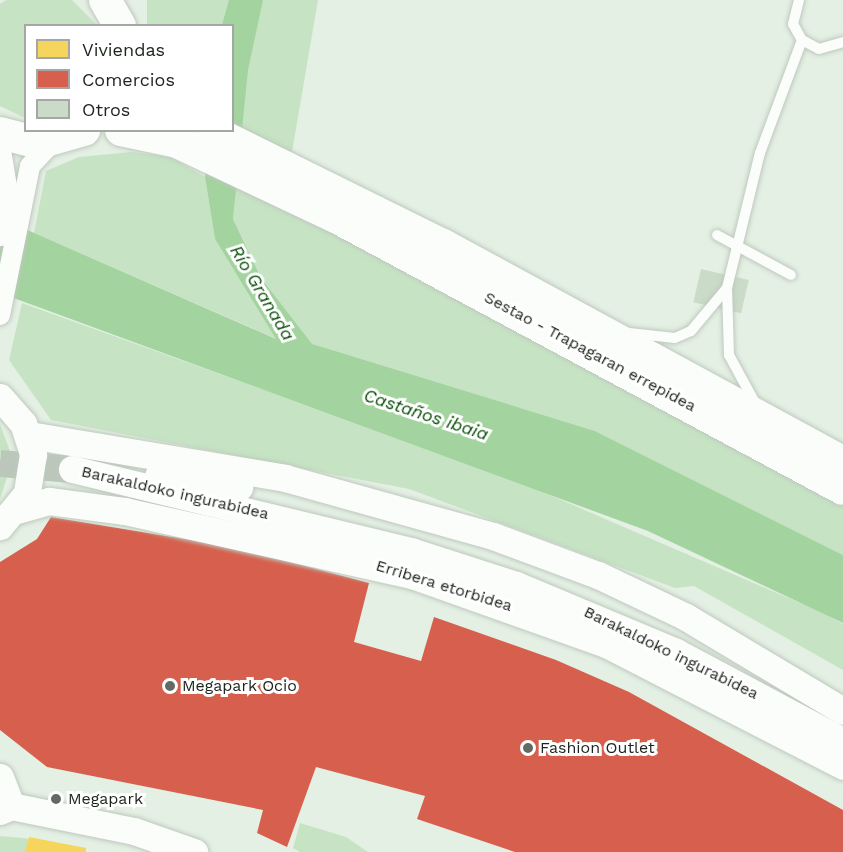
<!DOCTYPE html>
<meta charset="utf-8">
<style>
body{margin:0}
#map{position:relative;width:843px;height:852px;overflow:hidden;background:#e4f0e3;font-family:"Work Sans",sans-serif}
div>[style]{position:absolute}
.green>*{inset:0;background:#c6e4c4}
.water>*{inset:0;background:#a3d39e}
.homes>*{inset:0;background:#f6d55c}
.shops>*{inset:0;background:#d6604d}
.building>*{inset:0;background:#cadbc8;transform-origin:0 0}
.secondary-tunnel>*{height:27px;margin-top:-13.5px;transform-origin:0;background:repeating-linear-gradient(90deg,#bcc7bb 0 27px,transparent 0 41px)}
.roads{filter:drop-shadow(0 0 2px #bfc8be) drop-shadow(0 0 2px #bfc8be)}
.lane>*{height:10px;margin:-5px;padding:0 5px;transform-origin:5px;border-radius:5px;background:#fbfdfb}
.street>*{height:20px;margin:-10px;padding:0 10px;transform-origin:10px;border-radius:10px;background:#fbfdfb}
.secondary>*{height:27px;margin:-13.5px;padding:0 13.5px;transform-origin:13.5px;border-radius:13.5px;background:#fbfdfb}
.primary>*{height:32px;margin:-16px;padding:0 16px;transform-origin:16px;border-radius:16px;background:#fbfdfb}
.dots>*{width:16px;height:16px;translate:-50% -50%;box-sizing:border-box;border:3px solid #fff;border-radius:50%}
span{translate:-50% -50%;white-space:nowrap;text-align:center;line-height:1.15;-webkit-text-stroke:6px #fff;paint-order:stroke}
.street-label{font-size:16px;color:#1c241b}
.poi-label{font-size:16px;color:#1c241b}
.left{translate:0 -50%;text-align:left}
.water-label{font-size:18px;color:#074c05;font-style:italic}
.legend{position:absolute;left:24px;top:24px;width:210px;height:108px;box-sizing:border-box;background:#fff;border:2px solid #a4a7a4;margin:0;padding:8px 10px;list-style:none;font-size:18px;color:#1c241b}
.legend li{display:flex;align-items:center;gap:12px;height:30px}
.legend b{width:30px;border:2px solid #a4a7a4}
</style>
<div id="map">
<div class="green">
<div style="clip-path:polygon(6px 0,72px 0,97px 25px,26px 26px,25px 118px,0 106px,0 4px)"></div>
<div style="clip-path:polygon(147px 0,318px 0,292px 152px,233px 127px,232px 26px,147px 26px)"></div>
<div style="clip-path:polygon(131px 152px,170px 157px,205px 177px,215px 239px,277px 339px,34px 233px,46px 171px,79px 157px)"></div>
<div style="clip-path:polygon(234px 184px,442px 282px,843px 503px,843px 555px,595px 431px,312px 345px,261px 278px,233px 219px)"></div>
<div style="clip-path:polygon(22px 303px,515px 480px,821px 612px,843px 624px,843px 670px,694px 586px,675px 588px,409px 489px,51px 420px,9px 360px)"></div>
<div style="clip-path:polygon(0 424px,13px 459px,0 499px)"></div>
<div style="clip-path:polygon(300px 823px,346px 837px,368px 852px,300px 852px,293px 848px)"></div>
<div style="clip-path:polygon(0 836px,24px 838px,85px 852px,0 852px)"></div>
</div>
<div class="water">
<div style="clip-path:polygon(229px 0,263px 0,248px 70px,233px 219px,261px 278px,312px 344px,595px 431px,843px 555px,843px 623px,648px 531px,0 293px,0 218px,276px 339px,215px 239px,205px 177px,209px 131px,232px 130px,232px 26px,222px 25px)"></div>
</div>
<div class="homes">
<div style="clip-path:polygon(29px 837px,86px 848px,86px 852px,25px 852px)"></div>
</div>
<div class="shops">
<div style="clip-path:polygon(51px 517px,233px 547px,369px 583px,354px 642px,421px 661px,434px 617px,556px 660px,629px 692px,843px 810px,843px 852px,515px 852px,417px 819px,425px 796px,316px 767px,287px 847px,257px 833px,263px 810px,47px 767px,0 730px,0 562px,37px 539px)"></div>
</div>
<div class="building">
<div style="left:701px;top:269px;width:49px;height:34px;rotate:13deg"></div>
</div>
<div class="secondary-tunnel">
<div style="left:0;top:463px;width:72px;rotate:4.8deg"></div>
</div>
<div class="roads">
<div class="lane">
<div style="left:799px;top:0;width:25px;rotate:104deg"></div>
<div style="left:793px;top:24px;width:18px;rotate:61deg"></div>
<div style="left:802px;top:40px;width:19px;rotate:28deg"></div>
<div style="left:819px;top:49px;width:25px;rotate:-16deg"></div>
<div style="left:717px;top:235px;width:84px;rotate:28.4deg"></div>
<div style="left:629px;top:333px;width:46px;rotate:6.2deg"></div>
<div style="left:675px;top:338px;width:17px;rotate:-24deg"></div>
<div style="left:691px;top:331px;width:56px;rotate:-50.1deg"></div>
<div style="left:754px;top:401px;width:52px;rotate:-118.5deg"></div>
<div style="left:729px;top:355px;width:67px;rotate:-91.7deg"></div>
<div style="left:727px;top:288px;width:139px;rotate:-76.3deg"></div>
<div style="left:760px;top:153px;width:121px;rotate:-69.6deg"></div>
</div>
<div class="street">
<div style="left:0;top:144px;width:50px;rotate:80.7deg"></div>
<div style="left:8px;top:193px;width:44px;rotate:100.5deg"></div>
<div style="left:0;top:315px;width:152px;rotate:-78.6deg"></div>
<div style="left:30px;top:166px;width:33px;rotate:-47deg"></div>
</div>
<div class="secondary">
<div style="left:0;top:397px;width:35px;rotate:49deg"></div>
<div style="left:23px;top:423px;width:33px;rotate:72deg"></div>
<div style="left:33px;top:454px;width:39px;rotate:99deg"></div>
<div style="left:27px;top:493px;width:43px;rotate:129.3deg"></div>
<div style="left:29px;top:435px;width:260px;rotate:9.5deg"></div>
<div style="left:285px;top:478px;width:216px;rotate:15.6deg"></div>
<div style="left:493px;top:536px;width:112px;rotate:20.4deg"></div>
<div style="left:598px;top:575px;width:98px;rotate:25.5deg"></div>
<div style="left:686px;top:617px;width:183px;rotate:30.9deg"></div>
<div style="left:72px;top:469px;width:349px;rotate:13.6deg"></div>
<div style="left:411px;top:551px;width:110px;rotate:17.9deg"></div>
<div style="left:516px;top:585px;width:173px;rotate:22.7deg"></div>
<div style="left:676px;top:652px;width:189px;rotate:28.1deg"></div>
<div style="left:158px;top:476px;width:82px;rotate:7.7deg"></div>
<div style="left:17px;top:510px;width:33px;rotate:-16deg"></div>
<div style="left:49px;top:501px;width:77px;rotate:7.5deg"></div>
<div style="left:125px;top:511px;width:294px;rotate:12.6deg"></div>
<div style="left:412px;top:575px;width:206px;rotate:19.6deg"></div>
<div style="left:606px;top:644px;width:267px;rotate:27.2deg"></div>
<div style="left:0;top:777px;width:31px;rotate:69deg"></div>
<div style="left:0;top:811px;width:12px;rotate:-24deg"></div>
<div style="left:11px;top:806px;width:126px;rotate:11.5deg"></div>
<div style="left:134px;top:831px;width:64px;rotate:19.3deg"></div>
</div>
<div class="primary">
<div style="left:105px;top:0;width:30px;rotate:60deg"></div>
<div style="left:121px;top:130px;width:57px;rotate:12.1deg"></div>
<div style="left:177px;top:142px;width:176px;rotate:25.3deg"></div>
<div style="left:336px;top:217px;width:575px;rotate:28.21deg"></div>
<div style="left:210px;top:130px;width:260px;rotate:26.3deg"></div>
<div style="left:443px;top:245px;width:455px;rotate:28.5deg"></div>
<div style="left:0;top:133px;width:40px;rotate:14.4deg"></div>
<div style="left:39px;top:143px;width:47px;rotate:-16.1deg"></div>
</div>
</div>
<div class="dots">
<div style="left:170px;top:686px;background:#626b61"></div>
<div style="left:528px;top:748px;background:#626b61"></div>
<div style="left:56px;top:799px;background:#626b61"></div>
</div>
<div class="street-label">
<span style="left:590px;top:352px;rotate:28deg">Sestao - Trapagaran errepidea</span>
<span style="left:175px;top:493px;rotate:13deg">Barakaldoko ingurabidea</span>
<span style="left:444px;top:586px;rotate:17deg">Erribera etorbidea</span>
<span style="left:671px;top:653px;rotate:26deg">Barakaldoko ingurabidea</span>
</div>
<div class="poi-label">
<span class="left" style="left:182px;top:686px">Megapark Ocio</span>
<span class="left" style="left:540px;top:748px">Fashion Outlet</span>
<span class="left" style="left:68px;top:799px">Megapark</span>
</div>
<div class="water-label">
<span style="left:262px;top:293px;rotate:59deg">Río Granada</span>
<span style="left:426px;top:415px;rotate:18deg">Castaños ibaia</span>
</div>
<ul class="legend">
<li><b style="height:16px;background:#f6d55c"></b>Viviendas</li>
<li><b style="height:16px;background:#d6604d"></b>Comercios</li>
<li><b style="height:16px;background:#cadbc8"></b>Otros</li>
</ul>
</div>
